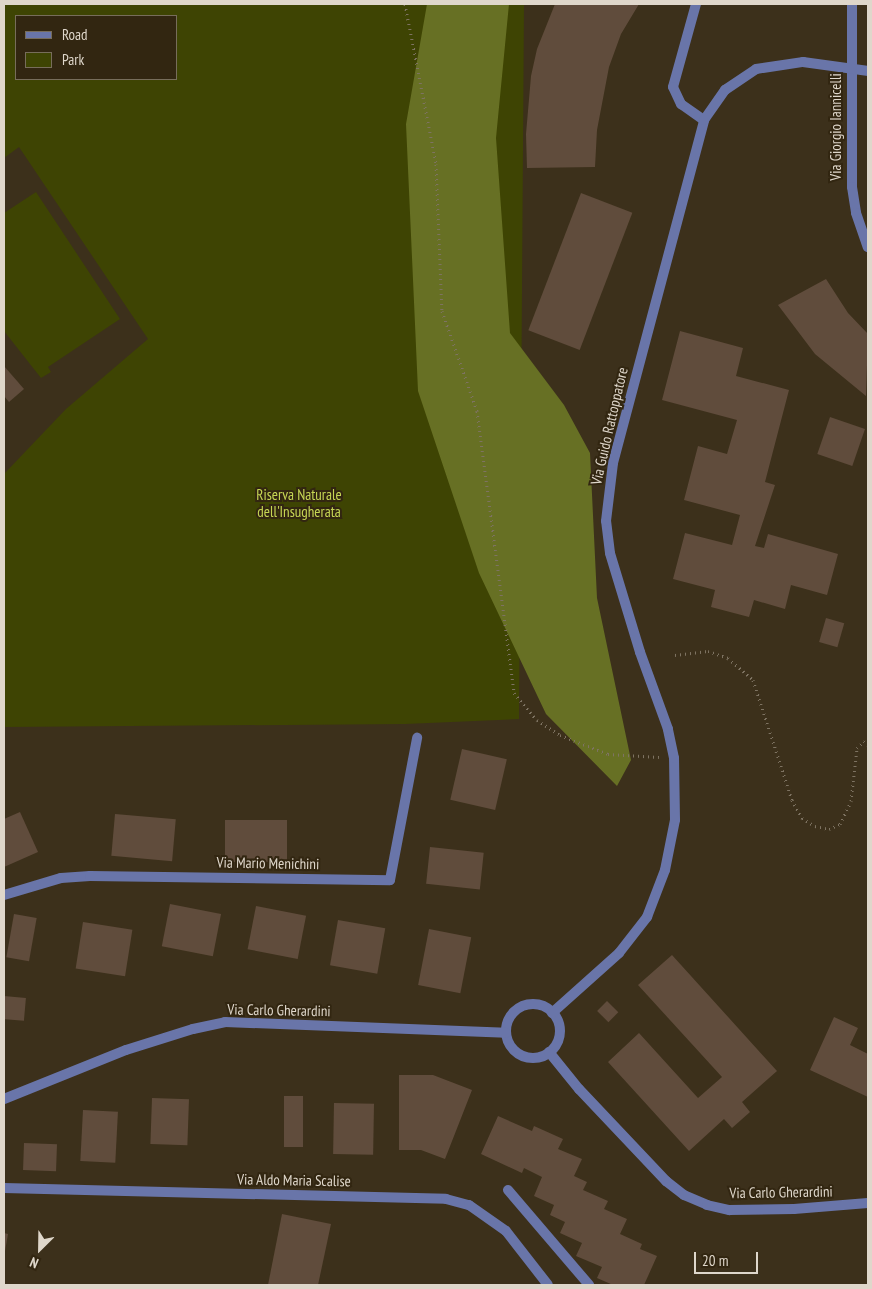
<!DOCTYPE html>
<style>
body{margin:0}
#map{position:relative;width:872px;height:1289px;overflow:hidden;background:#3c301b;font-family:"PT Sans Narrow",sans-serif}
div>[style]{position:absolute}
.green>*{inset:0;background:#3e4403}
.forest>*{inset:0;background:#677024}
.building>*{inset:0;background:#604c3c;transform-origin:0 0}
.path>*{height:3px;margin-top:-1.5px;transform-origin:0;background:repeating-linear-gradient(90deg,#7e7362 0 1px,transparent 0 5px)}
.street>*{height:10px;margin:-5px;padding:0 5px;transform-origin:5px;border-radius:5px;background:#6975a9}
.street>.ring{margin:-5px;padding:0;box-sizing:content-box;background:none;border:10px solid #6975a9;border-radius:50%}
span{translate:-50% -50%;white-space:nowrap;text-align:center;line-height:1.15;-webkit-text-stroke:4px #322611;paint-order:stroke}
.street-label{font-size:15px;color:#dfd7cb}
.park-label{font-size:15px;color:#c6d654}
.frame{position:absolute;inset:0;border:5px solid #dfd7cb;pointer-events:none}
.legend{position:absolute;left:15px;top:15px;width:162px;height:65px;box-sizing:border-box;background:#322611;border:1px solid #776d5b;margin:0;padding:6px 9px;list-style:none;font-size:15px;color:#dfd7cb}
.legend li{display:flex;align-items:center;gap:10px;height:25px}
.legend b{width:25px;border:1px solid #776d5b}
.north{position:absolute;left:15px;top:1224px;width:50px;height:50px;-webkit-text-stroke:4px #322611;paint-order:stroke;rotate:203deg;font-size:14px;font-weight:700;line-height:20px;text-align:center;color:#dfd7cb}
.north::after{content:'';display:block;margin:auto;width:18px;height:22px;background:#dfd7cb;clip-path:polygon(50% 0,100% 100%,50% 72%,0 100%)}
.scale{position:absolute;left:694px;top:1252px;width:64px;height:22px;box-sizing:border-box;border:2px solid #dfd7cb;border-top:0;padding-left:6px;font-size:15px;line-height:18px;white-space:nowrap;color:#dfd7cb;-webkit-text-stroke:4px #322611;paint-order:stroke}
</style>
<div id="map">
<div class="green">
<div style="clip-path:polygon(evenodd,4px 4px,524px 4px,519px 719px,405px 724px,4px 727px,4px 474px,66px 409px,148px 339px,19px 147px,4px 158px,4px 4px,16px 16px,176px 16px,176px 79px,16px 79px,16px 16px)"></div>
<div style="clip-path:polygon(36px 192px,120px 319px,48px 367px,51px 372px,41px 378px,4px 331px,4px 213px)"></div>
</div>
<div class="forest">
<div style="clip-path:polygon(427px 4px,509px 4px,496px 138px,510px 333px,564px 405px,590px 453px,597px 598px,631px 760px,617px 786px,546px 714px,479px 573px,418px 391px,406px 124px)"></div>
</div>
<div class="building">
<div style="clip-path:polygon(555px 4px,639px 4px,621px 34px,609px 67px,597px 130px,595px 167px,527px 168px,526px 134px,531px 76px,537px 49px)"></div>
<div style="left:581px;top:193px;width:55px;height:147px;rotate:21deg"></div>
<div style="clip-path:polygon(826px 279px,848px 313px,868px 334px,866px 396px,815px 354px,778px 305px)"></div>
<div style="clip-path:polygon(680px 331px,743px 348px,736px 376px,789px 390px,765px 482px,775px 485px,755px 546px,764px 548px,768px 534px,838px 554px,827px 595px,791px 585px,785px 609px,754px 600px,749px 617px,711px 607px,715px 590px,673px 579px,685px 533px,732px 545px,740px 515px,684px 500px,698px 446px,727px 454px,737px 420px,662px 400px)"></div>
<div style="clip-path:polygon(4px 366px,24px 389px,9px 402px,4px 396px)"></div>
<div style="left:830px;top:417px;width:37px;height:39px;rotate:19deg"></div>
<div style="left:826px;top:618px;width:19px;height:25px;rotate:16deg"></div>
<div style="left:462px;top:749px;width:46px;height:52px;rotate:13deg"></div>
<div style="clip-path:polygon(20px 812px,38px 852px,4px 867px,4px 819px)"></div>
<div style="left:115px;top:814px;width:61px;height:42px;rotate:5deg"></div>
<div style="left:225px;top:820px;width:62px;height:42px"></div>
<div style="left:430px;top:847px;width:54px;height:37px;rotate:6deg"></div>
<div style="left:170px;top:904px;width:52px;height:43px;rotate:11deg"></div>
<div style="left:256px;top:906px;width:51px;height:44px;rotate:11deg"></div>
<div style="left:14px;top:914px;width:23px;height:44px;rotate:10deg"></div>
<div style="left:338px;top:920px;width:48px;height:46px;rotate:10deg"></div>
<div style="left:83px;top:922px;width:50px;height:47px;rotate:9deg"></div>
<div style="left:429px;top:929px;width:43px;height:57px;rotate:11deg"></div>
<div style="clip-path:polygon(672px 955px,777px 1071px,742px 1102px,750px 1112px,732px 1128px,724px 1119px,689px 1151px,608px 1062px,639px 1033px,698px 1098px,722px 1077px,638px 985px)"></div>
<div style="left:4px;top:996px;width:22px;height:23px;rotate:5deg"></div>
<div style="left:607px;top:1001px;width:16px;height:14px;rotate:45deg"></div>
<div style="clip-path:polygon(834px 1017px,858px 1028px,850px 1045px,868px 1054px,868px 1097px,810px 1070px)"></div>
<div style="clip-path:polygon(399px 1075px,433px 1075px,472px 1090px,445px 1159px,421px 1150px,399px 1150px)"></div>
<div style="left:284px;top:1096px;width:19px;height:51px"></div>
<div style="left:152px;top:1098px;width:37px;height:46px;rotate:2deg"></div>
<div style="left:334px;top:1103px;width:40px;height:51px;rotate:1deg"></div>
<div style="left:83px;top:1110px;width:35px;height:51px;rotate:3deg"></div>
<div style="clip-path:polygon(498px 1116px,532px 1131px,534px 1126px,563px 1139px,558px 1149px,582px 1159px,574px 1176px,587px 1182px,583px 1190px,608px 1201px,604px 1209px,627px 1219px,620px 1234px,642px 1244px,640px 1249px,657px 1256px,644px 1285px,613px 1285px,597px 1278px,602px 1267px,576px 1256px,582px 1243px,560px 1233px,565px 1222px,550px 1215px,554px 1205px,534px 1196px,542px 1177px,524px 1168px,522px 1173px,481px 1154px)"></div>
<div style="left:24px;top:1143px;width:33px;height:27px;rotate:2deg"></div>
<div style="clip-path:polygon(282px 1214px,331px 1224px,318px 1285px,268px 1285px)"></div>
<div style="clip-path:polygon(4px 1233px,8px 1234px,5px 1251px,4px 1250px)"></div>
</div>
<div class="path">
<div style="left:405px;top:4px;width:163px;rotate:79deg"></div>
<div style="left:436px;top:164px;width:147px;rotate:87.7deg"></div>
<div style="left:442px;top:311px;width:106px;rotate:70.7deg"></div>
<div style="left:477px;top:411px;width:284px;rotate:82.5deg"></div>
<div style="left:514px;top:693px;width:35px;rotate:50deg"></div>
<div style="left:537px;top:720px;width:27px;rotate:33deg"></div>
<div style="left:560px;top:735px;width:52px;rotate:21.6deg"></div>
<div style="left:608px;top:754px;width:51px;rotate:3.4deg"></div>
<div style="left:675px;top:655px;width:33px;rotate:-7deg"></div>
<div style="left:708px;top:651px;width:21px;rotate:19deg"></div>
<div style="left:728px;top:658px;width:33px;rotate:41deg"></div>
<div style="left:753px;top:680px;width:126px;rotate:72deg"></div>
<div style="left:792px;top:800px;width:21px;rotate:61deg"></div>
<div style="left:802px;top:818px;width:15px;rotate:32deg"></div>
<div style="left:815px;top:826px;width:14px;rotate:12deg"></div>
<div style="left:829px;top:829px;width:12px;rotate:-24deg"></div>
<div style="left:840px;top:824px;width:25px;rotate:-64deg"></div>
<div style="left:851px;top:801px;width:53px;rotate:-83.5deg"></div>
<div style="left:857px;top:748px;width:10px;rotate:-45deg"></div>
<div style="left:864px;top:741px;width:6px;rotate:45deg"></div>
</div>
<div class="street">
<div style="left:696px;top:4px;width:86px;rotate:105.5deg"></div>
<div style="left:673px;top:87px;width:19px;rotate:65deg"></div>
<div style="left:681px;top:104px;width:28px;rotate:35deg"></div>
<div style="left:852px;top:4px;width:183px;rotate:90deg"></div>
<div style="left:852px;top:187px;width:26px;rotate:81deg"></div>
<div style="left:856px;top:213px;width:36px;rotate:71deg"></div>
<div style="left:4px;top:895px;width:59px;rotate:-16.6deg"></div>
<div style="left:61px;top:878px;width:29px;rotate:-4deg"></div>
<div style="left:90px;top:876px;width:300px;rotate:0.8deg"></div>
<div style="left:390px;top:880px;width:145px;rotate:-79.2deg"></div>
<div class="ring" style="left:506px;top:1004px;width:44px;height:44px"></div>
<div style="left:552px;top:1013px;width:90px;rotate:-41.8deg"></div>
<div style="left:619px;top:953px;width:46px;rotate:-52.1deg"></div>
<div style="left:647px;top:917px;width:50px;rotate:-69deg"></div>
<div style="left:665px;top:870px;width:51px;rotate:-78.7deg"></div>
<div style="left:675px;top:820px;width:62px;rotate:-90.9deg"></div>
<div style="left:674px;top:758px;width:30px;rotate:-102deg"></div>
<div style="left:668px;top:729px;width:82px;rotate:-110deg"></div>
<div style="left:640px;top:652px;width:103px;rotate:-106.9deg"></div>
<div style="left:610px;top:553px;width:32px;rotate:-97deg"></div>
<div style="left:606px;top:521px;width:58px;rotate:-83.1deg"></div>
<div style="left:613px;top:463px;width:355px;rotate:-75.1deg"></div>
<div style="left:704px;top:120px;width:37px;rotate:-55deg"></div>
<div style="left:725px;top:90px;width:37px;rotate:-34deg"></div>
<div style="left:756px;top:69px;width:48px;rotate:-8.5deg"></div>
<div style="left:803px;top:62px;width:66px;rotate:7.9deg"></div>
<div style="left:549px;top:1052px;width:48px;rotate:51deg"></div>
<div style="left:579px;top:1089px;width:127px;rotate:46.6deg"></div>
<div style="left:666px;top:1181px;width:23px;rotate:38deg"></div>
<div style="left:684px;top:1195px;width:25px;rotate:23deg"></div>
<div style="left:707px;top:1205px;width:23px;rotate:13deg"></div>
<div style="left:729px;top:1210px;width:65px;rotate:-0.9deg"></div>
<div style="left:794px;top:1209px;width:74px;rotate:-4.6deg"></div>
<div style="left:4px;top:1099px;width:131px;rotate:-21.9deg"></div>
<div style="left:126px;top:1050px;width:70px;rotate:-17.4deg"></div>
<div style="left:193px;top:1029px;width:33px;rotate:-12deg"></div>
<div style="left:225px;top:1022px;width:281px;rotate:2.2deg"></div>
<div style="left:4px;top:1188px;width:442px;rotate:1.4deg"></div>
<div style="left:446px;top:1199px;width:24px;rotate:15deg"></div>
<div style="left:469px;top:1205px;width:45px;rotate:35.1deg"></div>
<div style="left:506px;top:1231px;width:68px;rotate:52.1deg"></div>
<div style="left:508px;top:1190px;width:125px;rotate:49.5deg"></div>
</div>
<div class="street-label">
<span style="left:836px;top:127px;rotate:-90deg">Via Giorgio Iannicelli</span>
<span style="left:609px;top:426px;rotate:-77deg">Via Guido Rattoppatore</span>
<span style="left:268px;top:863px;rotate:1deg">Via Mario Menichini</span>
<span style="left:279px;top:1010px;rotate:1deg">Via Carlo Gherardini</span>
<span style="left:294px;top:1180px;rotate:1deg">Via Aldo Maria Scalise</span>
<span style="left:781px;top:1192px;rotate:-1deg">Via Carlo Gherardini</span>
</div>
<div class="park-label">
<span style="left:299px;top:503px">Riserva Naturale<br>dell'Insugherata</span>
</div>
<div class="frame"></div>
<ul class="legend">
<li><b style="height:6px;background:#6975a9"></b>Road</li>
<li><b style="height:14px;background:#3e4403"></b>Park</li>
</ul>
<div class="north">N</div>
<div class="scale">20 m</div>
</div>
